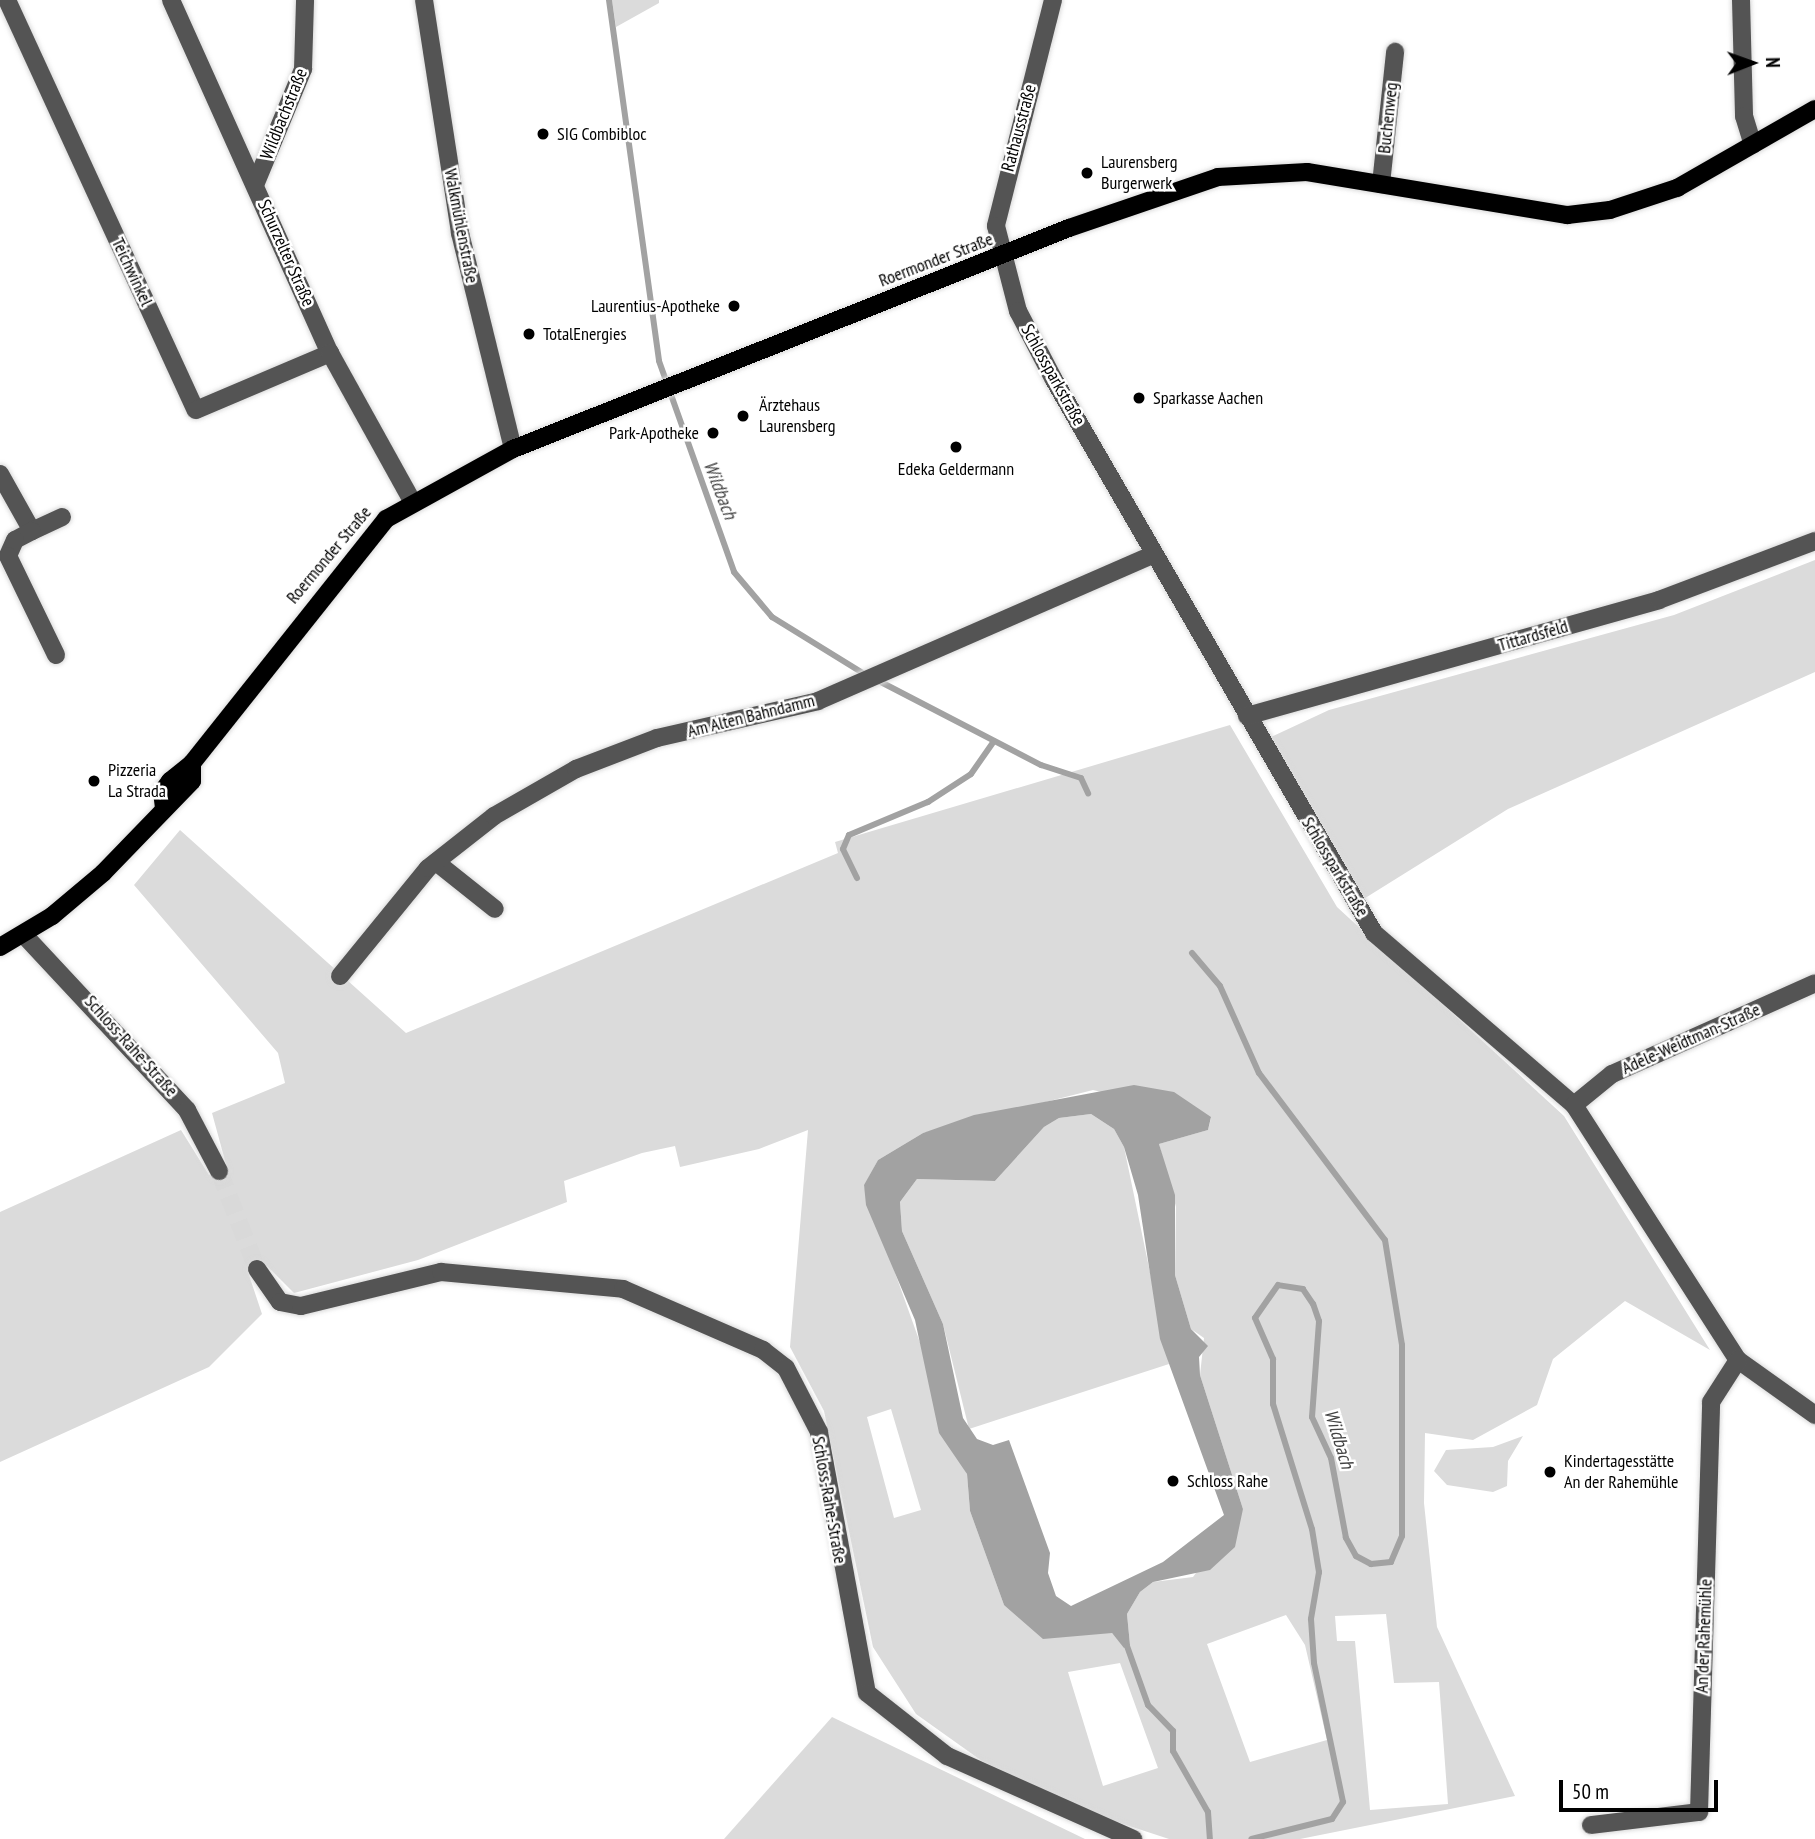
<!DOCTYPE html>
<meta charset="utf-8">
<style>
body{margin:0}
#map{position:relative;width:1815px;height:1839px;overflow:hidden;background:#fff;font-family:"PT Sans Narrow",sans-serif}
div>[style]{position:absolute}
.green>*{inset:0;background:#dbdbdb}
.water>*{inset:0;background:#a2a2a2}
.stream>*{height:6px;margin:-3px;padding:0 3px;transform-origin:3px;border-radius:3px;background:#a2a2a2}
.minor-tunnel>*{height:18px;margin-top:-9px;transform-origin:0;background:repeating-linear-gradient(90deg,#d9d9d9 0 18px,transparent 0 27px)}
.roads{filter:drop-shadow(0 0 2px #dbdbdb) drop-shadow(0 0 2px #dbdbdb)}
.minor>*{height:18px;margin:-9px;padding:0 9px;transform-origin:9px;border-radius:9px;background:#545454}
.major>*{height:18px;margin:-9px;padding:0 9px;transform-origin:9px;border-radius:9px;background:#000}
.dots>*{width:19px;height:19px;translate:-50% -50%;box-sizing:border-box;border:4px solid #fff;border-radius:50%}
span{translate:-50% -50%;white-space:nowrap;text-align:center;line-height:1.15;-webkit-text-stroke:5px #fff;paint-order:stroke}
.street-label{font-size:18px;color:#000}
.poi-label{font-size:18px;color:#000}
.left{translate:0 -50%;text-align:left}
.right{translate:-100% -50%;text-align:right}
.water-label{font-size:19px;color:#434343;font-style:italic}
.north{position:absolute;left:1717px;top:28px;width:70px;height:70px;-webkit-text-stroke:5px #fff;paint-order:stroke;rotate:89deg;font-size:19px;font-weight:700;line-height:28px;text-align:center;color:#000}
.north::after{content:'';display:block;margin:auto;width:24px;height:32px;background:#000;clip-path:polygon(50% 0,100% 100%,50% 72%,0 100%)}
.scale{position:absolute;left:1559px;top:1780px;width:159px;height:32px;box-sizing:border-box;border:4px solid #000;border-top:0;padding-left:9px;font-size:21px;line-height:24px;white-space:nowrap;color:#000;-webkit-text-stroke:5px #fff;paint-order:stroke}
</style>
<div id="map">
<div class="green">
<div style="clip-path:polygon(612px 0,659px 0,659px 3px,616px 27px)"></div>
<div style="clip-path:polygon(1815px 560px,1815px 672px,1508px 809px,1362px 900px,1269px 738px,1329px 710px,1674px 615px)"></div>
<div style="clip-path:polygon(evenodd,1230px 725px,1337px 907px,1564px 1116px,1710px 1350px,1625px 1301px,1553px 1359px,1537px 1405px,1473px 1440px,1425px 1433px,1424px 1503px,1437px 1627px,1515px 1796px,1300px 1839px,1169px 1839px,1099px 1816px,982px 1761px,916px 1714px,873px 1647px,824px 1411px,790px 1347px,808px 1130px,759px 1149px,680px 1167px,675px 1146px,642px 1153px,564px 1181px,567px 1202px,418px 1260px,294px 1293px,267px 1266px,248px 1272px,262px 1314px,209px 1367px,0 1462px,0 1212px,181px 1130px,209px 1175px,227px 1168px,212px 1113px,285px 1083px,278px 1053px,134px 885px,180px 830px,406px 1033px,838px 853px,835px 842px,1230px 725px,1093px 1090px,1211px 1118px,1208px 1130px,1159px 1144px,1176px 1207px,1175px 1275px,1191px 1329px,1204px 1338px,1200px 1375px,1243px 1509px,1193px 1577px,1153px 1582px,1140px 1592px,1127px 1614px,1130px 1645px,1124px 1647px,1112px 1633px,1004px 1605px,970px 1511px,967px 1474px,864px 1186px,878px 1160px,923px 1133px,1093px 1090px,1230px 725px,891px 1409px,921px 1510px,894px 1518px,867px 1417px,891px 1409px,1230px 725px,1386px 1614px,1394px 1683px,1439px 1682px,1448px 1804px,1370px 1810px,1355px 1641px,1337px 1641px,1335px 1616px,1386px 1614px,1230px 725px,1286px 1615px,1305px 1645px,1327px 1740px,1250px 1762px,1207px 1644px,1286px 1615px,1230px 725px,1120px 1663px,1158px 1768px,1103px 1786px,1068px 1672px,1120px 1663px)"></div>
<div style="clip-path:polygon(1091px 1114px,1114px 1129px,1124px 1147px,1169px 1364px,969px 1429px,943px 1324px,902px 1231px,900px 1202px,917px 1179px,995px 1181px,1044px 1127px,1059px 1118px)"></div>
<div style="clip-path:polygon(1523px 1436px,1508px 1461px,1507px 1486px,1493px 1492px,1447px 1485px,1434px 1471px,1446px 1450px,1493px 1447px)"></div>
<div style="clip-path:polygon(832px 1717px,1085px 1839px,724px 1839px)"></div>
</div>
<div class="water">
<div style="clip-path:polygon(evenodd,1134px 1085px,1174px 1092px,1211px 1117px,1208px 1130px,1159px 1144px,1175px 1195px,1175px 1275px,1191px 1329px,1208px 1346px,1199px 1357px,1200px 1375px,1243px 1509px,1235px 1547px,1210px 1570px,1153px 1582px,1140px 1592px,1127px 1614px,1130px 1645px,1124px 1648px,1112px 1633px,1043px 1639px,1004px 1605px,970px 1511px,967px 1474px,939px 1433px,915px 1320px,866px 1205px,864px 1185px,878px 1160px,923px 1133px,974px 1115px,1134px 1085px,1091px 1114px,1114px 1129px,1124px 1147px,1138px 1195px,1160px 1339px,1224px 1515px,1163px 1562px,1071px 1606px,1056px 1596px,1048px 1573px,1050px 1553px,1009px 1440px,993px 1445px,977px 1439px,963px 1418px,943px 1324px,902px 1231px,900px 1202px,917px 1179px,995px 1181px,1044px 1127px,1059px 1118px,1091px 1114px)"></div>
</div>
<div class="stream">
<div style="left:609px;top:0;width:364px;rotate:82.1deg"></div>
<div style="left:659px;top:361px;width:224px;rotate:70.4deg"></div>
<div style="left:734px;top:572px;width:59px;rotate:49.8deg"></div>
<div style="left:772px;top:617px;width:110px;rotate:31.7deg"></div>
<div style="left:875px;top:679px;width:187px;rotate:27.4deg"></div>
<div style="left:1041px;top:765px;width:42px;rotate:18deg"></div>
<div style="left:1081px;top:778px;width:17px;rotate:65deg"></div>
<div style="left:857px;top:878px;width:32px;rotate:-116deg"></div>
<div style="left:843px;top:849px;width:15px;rotate:-67deg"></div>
<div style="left:849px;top:835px;width:86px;rotate:-22.7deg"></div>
<div style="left:928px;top:802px;width:51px;rotate:-33.1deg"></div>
<div style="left:971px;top:774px;width:40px;rotate:-55.1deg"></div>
<div style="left:1192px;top:953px;width:43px;rotate:49.7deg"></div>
<div style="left:1220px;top:986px;width:95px;rotate:65.9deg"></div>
<div style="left:1259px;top:1073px;width:209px;rotate:53deg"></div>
<div style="left:1385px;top:1240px;width:106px;rotate:80.8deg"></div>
<div style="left:1402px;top:1345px;width:191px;rotate:90deg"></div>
<div style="left:1402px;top:1536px;width:28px;rotate:113deg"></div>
<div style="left:1391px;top:1562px;width:20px;rotate:174deg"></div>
<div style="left:1371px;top:1564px;width:17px;rotate:-152deg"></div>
<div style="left:1356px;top:1556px;width:21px;rotate:-119deg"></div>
<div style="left:1346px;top:1538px;width:81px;rotate:-100.6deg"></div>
<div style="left:1331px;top:1458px;width:45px;rotate:-114.9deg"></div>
<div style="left:1312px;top:1417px;width:96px;rotate:-85.8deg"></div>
<div style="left:1319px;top:1321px;width:18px;rotate:-109deg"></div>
<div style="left:1313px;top:1304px;width:18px;rotate:-124deg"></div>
<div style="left:1303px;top:1289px;width:25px;rotate:-171deg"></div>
<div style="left:1278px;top:1285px;width:40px;rotate:124.9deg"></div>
<div style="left:1255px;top:1318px;width:45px;rotate:66.3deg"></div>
<div style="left:1273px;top:1359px;width:45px;rotate:90deg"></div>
<div style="left:1273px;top:1404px;width:131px;rotate:72.7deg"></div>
<div style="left:1312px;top:1529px;width:44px;rotate:80.8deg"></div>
<div style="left:1319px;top:1572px;width:48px;rotate:99.7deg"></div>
<div style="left:1311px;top:1619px;width:44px;rotate:86.1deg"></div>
<div style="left:1314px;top:1663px;width:142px;rotate:78.2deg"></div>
<div style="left:1343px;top:1802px;width:20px;rotate:123deg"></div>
<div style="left:1332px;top:1819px;width:83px;rotate:166.1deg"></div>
<div style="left:1127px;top:1646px;width:63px;rotate:70.4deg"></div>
<div style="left:1148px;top:1705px;width:36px;rotate:46deg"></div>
<div style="left:1173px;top:1731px;width:20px;rotate:90deg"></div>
<div style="left:1173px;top:1751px;width:70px;rotate:60.2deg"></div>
<div style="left:1208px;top:1812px;width:27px;rotate:86deg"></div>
</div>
<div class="minor-tunnel">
<div style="left:219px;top:1171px;width:105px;rotate:68.8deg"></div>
</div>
<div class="roads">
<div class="minor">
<div style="left:7px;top:0;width:451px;rotate:65.3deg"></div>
<div style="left:196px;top:410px;width:146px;rotate:-23deg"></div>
<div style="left:171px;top:0;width:387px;rotate:65.8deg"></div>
<div style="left:330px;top:353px;width:169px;rotate:61deg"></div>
<div style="left:424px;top:0;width:236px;rotate:81.2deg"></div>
<div style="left:460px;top:233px;width:222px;rotate:76.2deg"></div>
<div style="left:1053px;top:0;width:233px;rotate:104.2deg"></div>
<div style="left:996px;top:226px;width:88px;rotate:75.5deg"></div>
<div style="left:1018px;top:311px;width:78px;rotate:62.4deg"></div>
<div style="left:1054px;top:380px;width:639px;rotate:59.94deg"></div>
<div style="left:1374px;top:933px;width:264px;rotate:40.7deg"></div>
<div style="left:1574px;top:1105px;width:303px;rotate:57.3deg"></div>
<div style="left:1738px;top:1360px;width:95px;rotate:35.5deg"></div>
<div style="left:1741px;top:0;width:116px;rotate:88.5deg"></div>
<div style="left:1744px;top:116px;width:30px;rotate:73deg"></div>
<div style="left:1381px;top:184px;width:133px;rotate:-83.9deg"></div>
<div style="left:255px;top:185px;width:126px;rotate:-67.5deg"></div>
<div style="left:303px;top:69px;width:69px;rotate:-88.3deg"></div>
<div style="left:0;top:474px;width:65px;rotate:60.7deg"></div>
<div style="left:32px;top:531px;width:33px;rotate:-25deg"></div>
<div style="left:32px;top:531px;width:19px;rotate:152deg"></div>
<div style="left:15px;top:540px;width:17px;rotate:114deg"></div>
<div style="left:8px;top:556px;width:110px;rotate:64.1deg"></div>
<div style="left:1247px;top:716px;width:428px;rotate:-15.7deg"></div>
<div style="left:1659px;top:600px;width:167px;rotate:-20.7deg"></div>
<div style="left:436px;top:862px;width:75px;rotate:38.5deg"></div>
<div style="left:24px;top:935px;width:239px;rotate:47deg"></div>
<div style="left:187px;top:1110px;width:69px;rotate:62.3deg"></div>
<div style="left:340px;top:976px;width:139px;rotate:-50.8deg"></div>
<div style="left:428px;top:868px;width:84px;rotate:-38.2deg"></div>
<div style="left:494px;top:816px;width:95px;rotate:-29.8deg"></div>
<div style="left:576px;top:769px;width:87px;rotate:-20.9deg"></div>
<div style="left:657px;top:738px;width:165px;rotate:-12.9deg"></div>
<div style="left:818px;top:701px;width:367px;rotate:-23.6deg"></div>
<div style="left:1574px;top:1105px;width:49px;rotate:-39.2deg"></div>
<div style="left:1612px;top:1074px;width:222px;rotate:-24.1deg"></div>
<div style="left:257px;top:1269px;width:40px;rotate:55.1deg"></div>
<div style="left:280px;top:1302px;width:21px;rotate:11deg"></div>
<div style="left:301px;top:1306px;width:144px;rotate:-13.7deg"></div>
<div style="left:441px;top:1272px;width:183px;rotate:5.3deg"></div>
<div style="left:623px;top:1289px;width:153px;rotate:23.5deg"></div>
<div style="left:763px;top:1350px;width:29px;rotate:38deg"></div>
<div style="left:786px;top:1368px;width:72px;rotate:62.7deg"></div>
<div style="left:819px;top:1432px;width:265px;rotate:79.6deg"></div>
<div style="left:867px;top:1693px;width:102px;rotate:38.2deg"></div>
<div style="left:947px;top:1756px;width:204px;rotate:24deg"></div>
<div style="left:1591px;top:1825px;width:109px;rotate:-6.9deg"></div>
<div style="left:1699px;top:1812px;width:410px;rotate:-88.3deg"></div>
<div style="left:1711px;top:1402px;width:50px;rotate:-57.3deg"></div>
</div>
<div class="major">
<div style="left:164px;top:808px;width:16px;rotate:-97deg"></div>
<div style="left:162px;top:792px;width:14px;rotate:-54deg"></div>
<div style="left:170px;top:781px;width:28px;rotate:-39deg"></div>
<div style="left:192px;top:763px;width:312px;rotate:-51.5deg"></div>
<div style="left:386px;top:519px;width:145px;rotate:-28.9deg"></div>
<div style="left:513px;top:449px;width:598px;rotate:-21.68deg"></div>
<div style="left:1069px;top:228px;width:157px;rotate:-18.9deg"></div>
<div style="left:1218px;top:177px;width:89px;rotate:-3.2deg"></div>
<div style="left:1307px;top:172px;width:264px;rotate:9.4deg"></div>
<div style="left:1567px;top:215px;width:43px;rotate:-6.6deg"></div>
<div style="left:1610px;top:210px;width:71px;rotate:-18.2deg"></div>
<div style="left:1677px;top:188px;width:159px;rotate:-29.8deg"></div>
<div style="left:0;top:947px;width:61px;rotate:-30.8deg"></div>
<div style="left:52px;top:916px;width:67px;rotate:-40.1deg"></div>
<div style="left:103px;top:873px;width:128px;rotate:-45.9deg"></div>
<div style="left:192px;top:781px;width:18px;rotate:-90deg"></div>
</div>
</div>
<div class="dots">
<div style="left:543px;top:134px;background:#000"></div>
<div style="left:1087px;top:173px;background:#000"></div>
<div style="left:734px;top:306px;background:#000"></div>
<div style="left:529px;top:334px;background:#000"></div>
<div style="left:1139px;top:398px;background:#000"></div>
<div style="left:743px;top:416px;background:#000"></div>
<div style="left:713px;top:433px;background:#000"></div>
<div style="left:956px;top:447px;background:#000"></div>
<div style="left:94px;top:781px;background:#000"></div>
<div style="left:1550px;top:1472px;background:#000"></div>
<div style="left:1173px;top:1481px;background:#000"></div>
</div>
<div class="street-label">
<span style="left:284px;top:114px;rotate:-68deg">Wildbachstraße</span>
<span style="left:1388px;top:118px;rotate:-84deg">Buchenweg</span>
<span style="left:1019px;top:128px;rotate:-75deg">Rathausstraße</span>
<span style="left:461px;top:226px;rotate:79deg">Walkmühlenstraße</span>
<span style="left:286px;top:253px;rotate:66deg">Schurzelter Straße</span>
<span style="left:936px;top:260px;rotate:-21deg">Roermonder Straße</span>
<span style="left:132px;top:272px;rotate:65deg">Teichwinkel</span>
<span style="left:1053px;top:375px;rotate:61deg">Schlossparkstraße</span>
<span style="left:329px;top:555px;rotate:-50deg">Roermonder Straße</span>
<span style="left:1533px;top:636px;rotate:-16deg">Tittardsfeld</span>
<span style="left:751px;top:716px;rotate:-14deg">Am Alten Bahndamm</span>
<span style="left:1335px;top:867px;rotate:59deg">Schlossparkstraße</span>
<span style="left:1691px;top:1039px;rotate:-24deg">Adele-Weidtman-Straße</span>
<span style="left:131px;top:1046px;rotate:48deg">Schloss-Rahe-Straße</span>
<span style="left:829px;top:1500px;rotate:80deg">Schloss-Rahe-Straße</span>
<span style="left:1704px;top:1636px;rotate:-88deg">An der Rahemühle</span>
</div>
<div class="poi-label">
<span class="left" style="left:557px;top:134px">SIG Combibloc</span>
<span class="left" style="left:1101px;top:173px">Laurensberg<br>Burgerwerk</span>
<span class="right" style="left:720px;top:306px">Laurentius-Apotheke</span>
<span class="left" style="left:543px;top:334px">TotalEnergies</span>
<span class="left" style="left:1153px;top:398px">Sparkasse Aachen</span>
<span class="left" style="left:759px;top:416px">Ärztehaus<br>Laurensberg</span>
<span class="right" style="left:699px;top:433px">Park-Apotheke</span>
<span style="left:956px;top:469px">Edeka Geldermann</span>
<span class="left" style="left:108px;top:781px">Pizzeria<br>La Strada</span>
<span class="left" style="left:1564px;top:1472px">Kindertagesstätte<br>An der Rahemühle</span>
<span class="left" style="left:1187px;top:1481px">Schloss Rahe</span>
</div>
<div class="water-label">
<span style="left:720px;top:490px;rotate:69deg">Wildbach</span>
<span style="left:1339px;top:1439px;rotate:73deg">Wildbach</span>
</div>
<div class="north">N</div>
<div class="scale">50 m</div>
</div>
